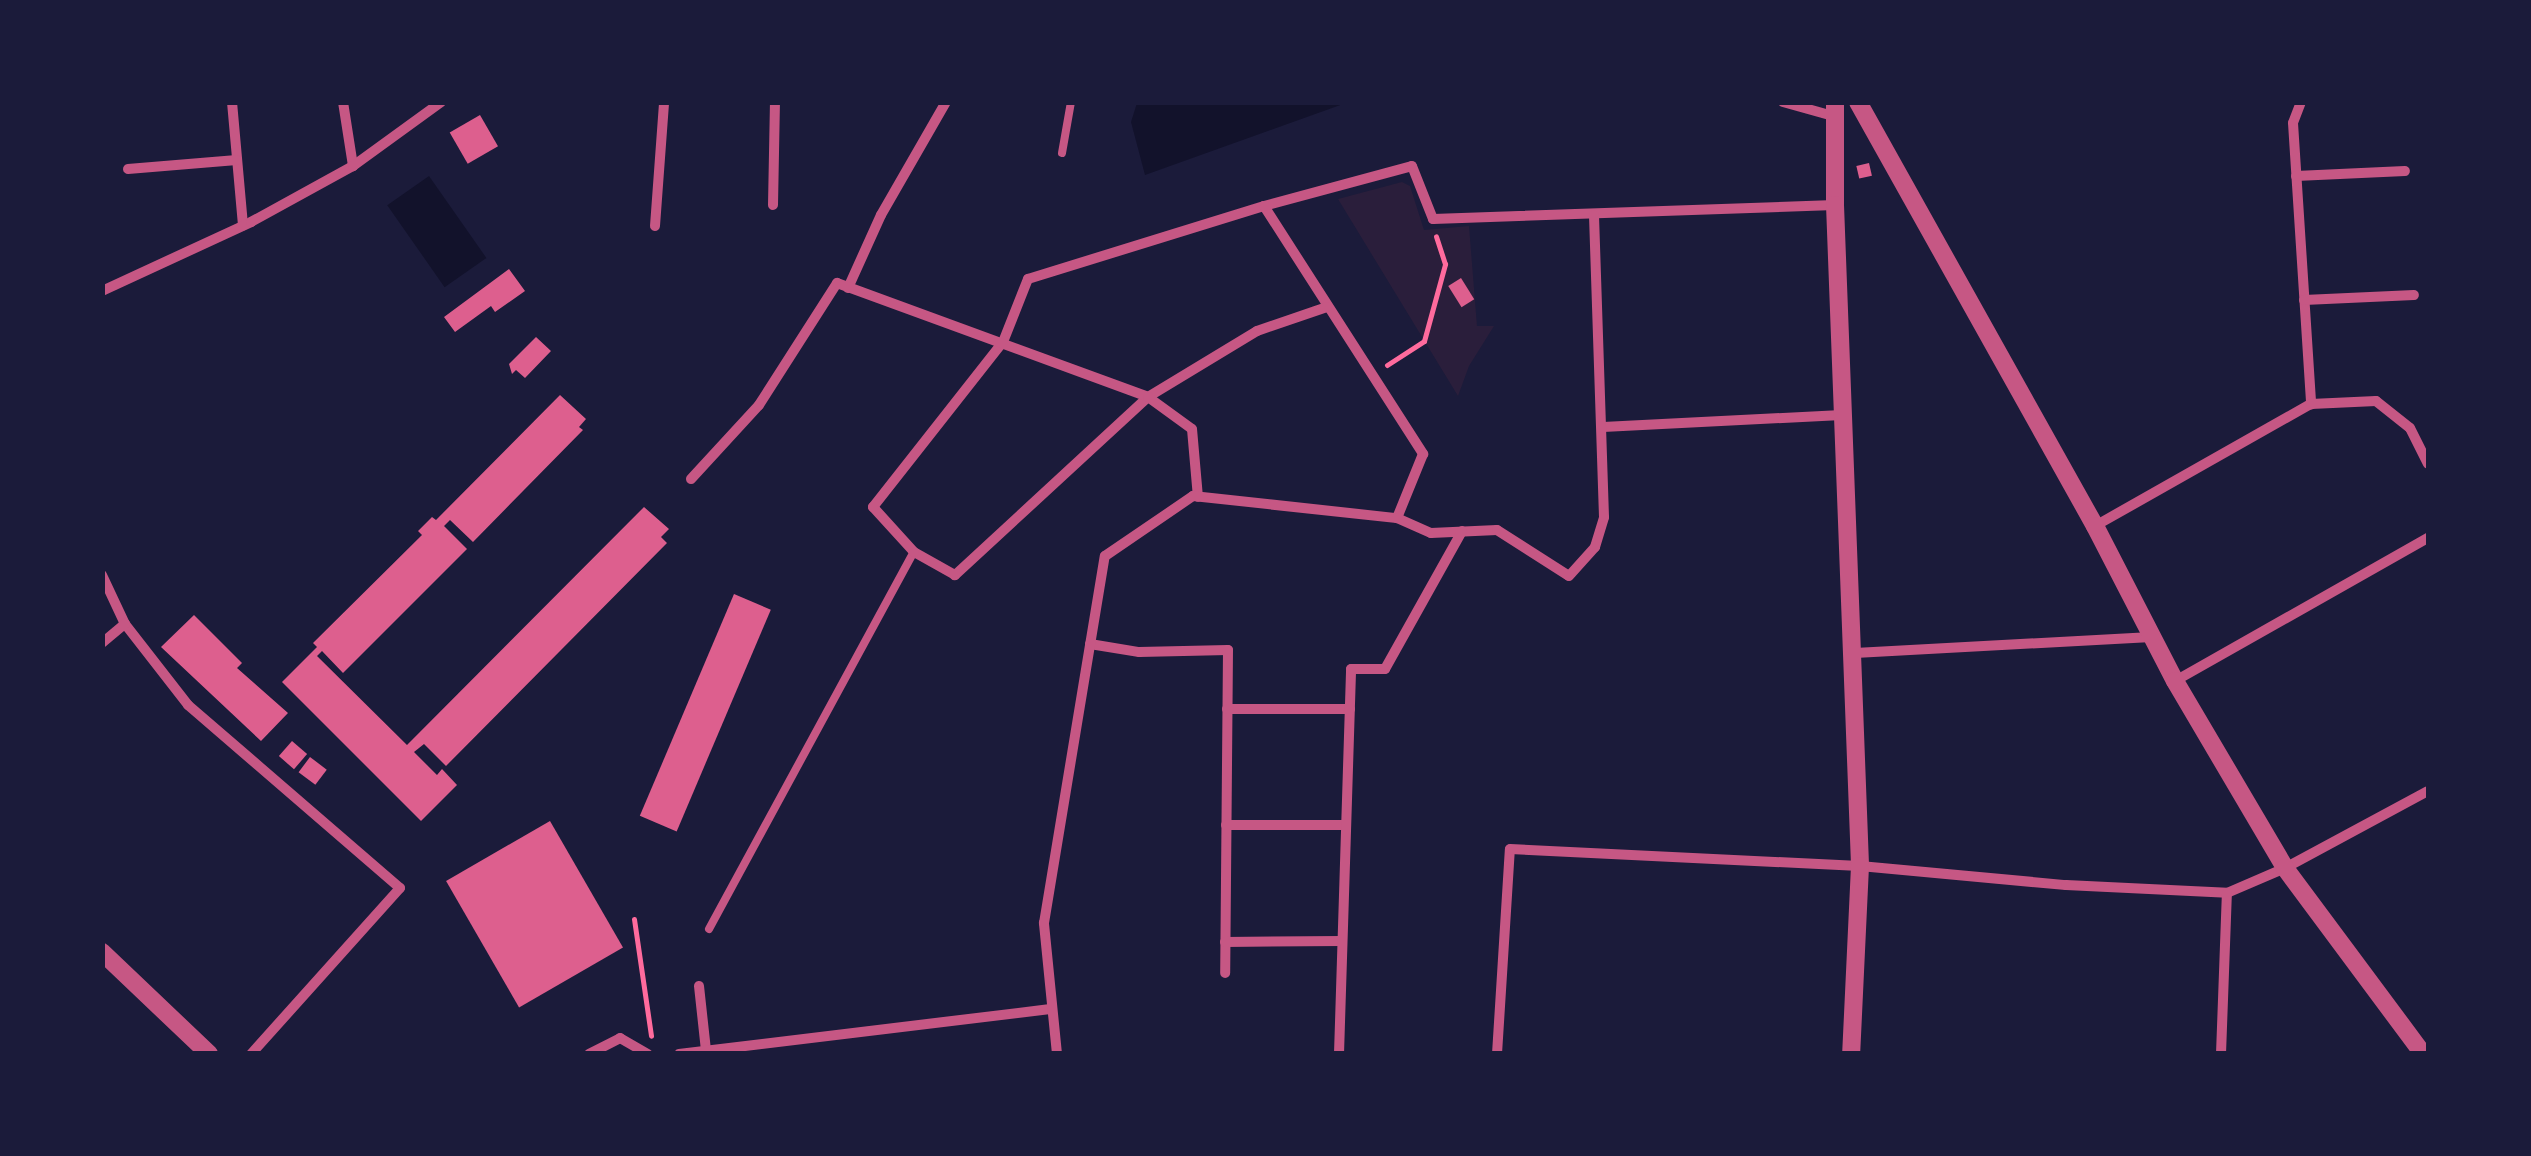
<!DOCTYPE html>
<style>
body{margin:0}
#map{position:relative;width:2531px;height:1156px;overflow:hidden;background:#1b1b3a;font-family:Roboto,sans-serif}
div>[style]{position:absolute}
.green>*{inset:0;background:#2a1e3b}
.water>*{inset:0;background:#12122b;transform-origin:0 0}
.building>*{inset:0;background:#dd5f8e;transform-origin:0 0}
.path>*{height:5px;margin:-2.5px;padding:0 2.5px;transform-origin:2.5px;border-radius:2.5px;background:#ff6b9d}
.service>*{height:8px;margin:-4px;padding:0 4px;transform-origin:4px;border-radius:4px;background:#c65784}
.minor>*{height:10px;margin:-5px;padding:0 5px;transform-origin:5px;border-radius:5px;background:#c65784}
.tertiary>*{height:18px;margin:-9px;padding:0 9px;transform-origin:9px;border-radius:9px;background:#c65784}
span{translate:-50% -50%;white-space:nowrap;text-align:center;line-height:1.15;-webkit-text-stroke:9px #1b1b3a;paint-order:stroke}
.frame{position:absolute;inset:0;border:105px solid #1b1b3a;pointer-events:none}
</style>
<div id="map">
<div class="green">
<div style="clip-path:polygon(1402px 182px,1410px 186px,1424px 230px,1469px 226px,1477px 326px,1494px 326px,1469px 366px,1458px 396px,1338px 199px)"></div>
</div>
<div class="water">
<div style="clip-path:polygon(1137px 103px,1137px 102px,1346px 103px,1145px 175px,1131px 122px)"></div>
<div style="left:429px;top:176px;width:100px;height:51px;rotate:55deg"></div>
</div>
<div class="building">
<div style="left:480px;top:115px;width:36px;height:35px;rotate:60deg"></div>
<div style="left:1869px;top:163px;width:13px;height:13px;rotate:77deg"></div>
<div style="clip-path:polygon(509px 269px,525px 291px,495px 312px,491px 306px,455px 332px,444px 317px)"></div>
<div style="left:1461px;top:278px;width:25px;height:15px;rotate:58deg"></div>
<div style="clip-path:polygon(536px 337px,551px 351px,525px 378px,516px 370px,512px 374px,509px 364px)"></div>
<div style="clip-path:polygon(560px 395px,586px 419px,579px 427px,583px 430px,473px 542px,450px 520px,444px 526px,467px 549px,343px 673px,322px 651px,317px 656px,407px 745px,644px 507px,669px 529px,661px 537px,667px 543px,446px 766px,424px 744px,414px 752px,437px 775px,442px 769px,457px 785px,421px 821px,282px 682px,317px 647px,313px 643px,422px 535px,418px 531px,432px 517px,436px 520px)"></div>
<div style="left:734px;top:594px;width:40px;height:241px;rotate:23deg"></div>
<div style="clip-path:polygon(194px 615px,242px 663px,237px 668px,288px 713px,261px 741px,161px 647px)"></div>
<div style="left:292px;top:741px;width:20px;height:20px;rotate:41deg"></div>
<div style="left:310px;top:757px;width:21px;height:19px;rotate:37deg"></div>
<div style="left:550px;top:821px;width:146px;height:120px;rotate:60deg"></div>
</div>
<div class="path">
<div style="left:1387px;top:365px;width:44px;rotate:-33deg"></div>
<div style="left:1424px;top:341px;width:80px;rotate:-74.7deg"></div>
<div style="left:1445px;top:264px;width:29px;rotate:-108deg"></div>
<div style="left:634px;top:919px;width:118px;rotate:81.7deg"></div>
</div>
<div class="service">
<div style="left:1062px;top:153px;width:52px;rotate:-80deg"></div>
<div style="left:709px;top:929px;width:429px;rotate:-61.5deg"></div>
</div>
<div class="minor">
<div style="left:232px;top:102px;width:124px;rotate:84.9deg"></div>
<div style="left:343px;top:102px;width:65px;rotate:81.1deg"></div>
<div style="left:1783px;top:102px;width:52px;rotate:15.6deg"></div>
<div style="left:2301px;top:102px;width:22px;rotate:111deg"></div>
<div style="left:2293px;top:123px;width:282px;rotate:86.3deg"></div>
<div style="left:128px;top:169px;width:109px;rotate:-4.7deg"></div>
<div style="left:2296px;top:176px;width:109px;rotate:-2.6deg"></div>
<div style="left:773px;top:205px;width:103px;rotate:-88.9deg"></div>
<div style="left:1264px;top:206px;width:295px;rotate:57.3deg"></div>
<div style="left:1423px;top:454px;width:69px;rotate:112.1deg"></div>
<div style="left:655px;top:226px;width:124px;rotate:-85.8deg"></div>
<div style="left:848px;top:288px;width:80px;rotate:-65.7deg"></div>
<div style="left:881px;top:215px;width:130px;rotate:-60.1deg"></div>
<div style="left:102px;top:291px;width:164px;rotate:-24.8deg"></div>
<div style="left:251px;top:222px;width:116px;rotate:-28.8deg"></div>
<div style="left:353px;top:166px;width:109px;rotate:-36deg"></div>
<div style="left:2304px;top:300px;width:110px;rotate:-2.6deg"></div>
<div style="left:1327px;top:307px;width:74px;rotate:161.1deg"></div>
<div style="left:1257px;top:331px;width:127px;rotate:148.8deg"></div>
<div style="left:1148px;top:397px;width:263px;rotate:137.3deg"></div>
<div style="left:955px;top:575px;width:47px;rotate:-150.7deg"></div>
<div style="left:914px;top:552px;width:61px;rotate:-132.3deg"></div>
<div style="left:873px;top:507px;width:210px;rotate:-51.8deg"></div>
<div style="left:1003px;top:342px;width:68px;rotate:-68.4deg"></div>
<div style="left:1028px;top:279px;width:247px;rotate:-17.2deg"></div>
<div style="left:1264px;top:206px;width:153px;rotate:-15.1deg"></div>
<div style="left:1412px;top:166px;width:57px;rotate:68.4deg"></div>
<div style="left:1433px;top:219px;width:402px;rotate:-2deg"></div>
<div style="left:1603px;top:427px;width:239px;rotate:-2.9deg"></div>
<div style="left:691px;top:479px;width:100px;rotate:-47.4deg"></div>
<div style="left:759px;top:405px;width:145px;rotate:-57.4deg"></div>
<div style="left:837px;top:283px;width:331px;rotate:20.1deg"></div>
<div style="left:1148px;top:397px;width:54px;rotate:36deg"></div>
<div style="left:1192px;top:429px;width:68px;rotate:85deg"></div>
<div style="left:2095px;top:526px;width:248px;rotate:-29.5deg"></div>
<div style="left:2311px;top:404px;width:65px;rotate:-2.6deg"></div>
<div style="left:2376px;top:401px;width:43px;rotate:38.5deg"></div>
<div style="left:2410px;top:428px;width:40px;rotate:63.4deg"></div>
<div style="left:102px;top:575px;width:54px;rotate:64.9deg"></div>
<div style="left:125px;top:624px;width:103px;rotate:52.1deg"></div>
<div style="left:188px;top:705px;width:280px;rotate:40.8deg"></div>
<div style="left:400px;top:888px;width:223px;rotate:131.9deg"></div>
<div style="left:102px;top:643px;width:30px;rotate:-40deg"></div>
<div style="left:1090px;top:644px;width:50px;rotate:9.3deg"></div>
<div style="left:1139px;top:652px;width:89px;rotate:-1.3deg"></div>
<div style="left:1228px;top:650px;width:323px;rotate:90.5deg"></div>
<div style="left:1855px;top:653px;width:297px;rotate:-3.1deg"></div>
<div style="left:2175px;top:681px;width:291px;rotate:-29.5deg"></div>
<div style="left:1227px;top:709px;width:123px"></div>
<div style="left:1226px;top:825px;width:120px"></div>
<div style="left:1225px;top:942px;width:117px;rotate:-0.5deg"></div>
<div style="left:699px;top:986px;width:64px;rotate:83.8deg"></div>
<div style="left:589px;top:1054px;width:35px;rotate:-27deg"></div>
<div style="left:620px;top:1038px;width:32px;rotate:30deg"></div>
<div style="left:679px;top:1054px;width:374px;rotate:-6.9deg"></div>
<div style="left:1057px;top:1054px;width:132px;rotate:-95.7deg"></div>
<div style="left:1044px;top:923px;width:372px;rotate:-80.6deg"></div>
<div style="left:1105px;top:556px;width:107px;rotate:-34.3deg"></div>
<div style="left:1193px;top:496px;width:205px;rotate:6.2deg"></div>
<div style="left:1397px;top:518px;width:37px;rotate:24deg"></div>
<div style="left:1431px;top:533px;width:66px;rotate:-2.6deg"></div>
<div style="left:1497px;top:530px;width:85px;rotate:32.6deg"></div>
<div style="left:1569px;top:576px;width:39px;rotate:-48deg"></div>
<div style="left:1595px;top:547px;width:31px;rotate:-73deg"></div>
<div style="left:1604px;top:517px;width:302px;rotate:-91.9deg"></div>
<div style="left:1339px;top:1054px;width:385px;rotate:-88.2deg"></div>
<div style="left:1351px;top:669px;width:34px"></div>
<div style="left:1385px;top:669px;width:158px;rotate:-60.8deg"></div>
<div style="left:1497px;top:1054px;width:205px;rotate:-86.4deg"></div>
<div style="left:1510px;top:849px;width:350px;rotate:2.8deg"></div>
<div style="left:1860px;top:866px;width:207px;rotate:5.3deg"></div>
<div style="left:2066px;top:885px;width:161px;rotate:2.8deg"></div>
<div style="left:2227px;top:893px;width:63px;rotate:-23.3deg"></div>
<div style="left:2285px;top:868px;width:162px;rotate:-28.3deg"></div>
<div style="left:2221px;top:1054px;width:161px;rotate:-87.9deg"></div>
</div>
<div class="tertiary">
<div style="left:1835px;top:102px;width:103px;rotate:90deg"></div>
<div style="left:1835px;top:205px;width:661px;rotate:87.83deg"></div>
<div style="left:1860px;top:866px;width:188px;rotate:92.7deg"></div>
<div style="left:1858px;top:102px;width:486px;rotate:60.8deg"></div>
<div style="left:2095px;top:526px;width:174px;rotate:62.7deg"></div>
<div style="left:2175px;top:681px;width:217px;rotate:59.5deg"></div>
<div style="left:2285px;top:868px;width:232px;rotate:53.4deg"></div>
<div style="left:102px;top:952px;width:148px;rotate:43.6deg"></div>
</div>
<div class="frame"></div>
</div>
